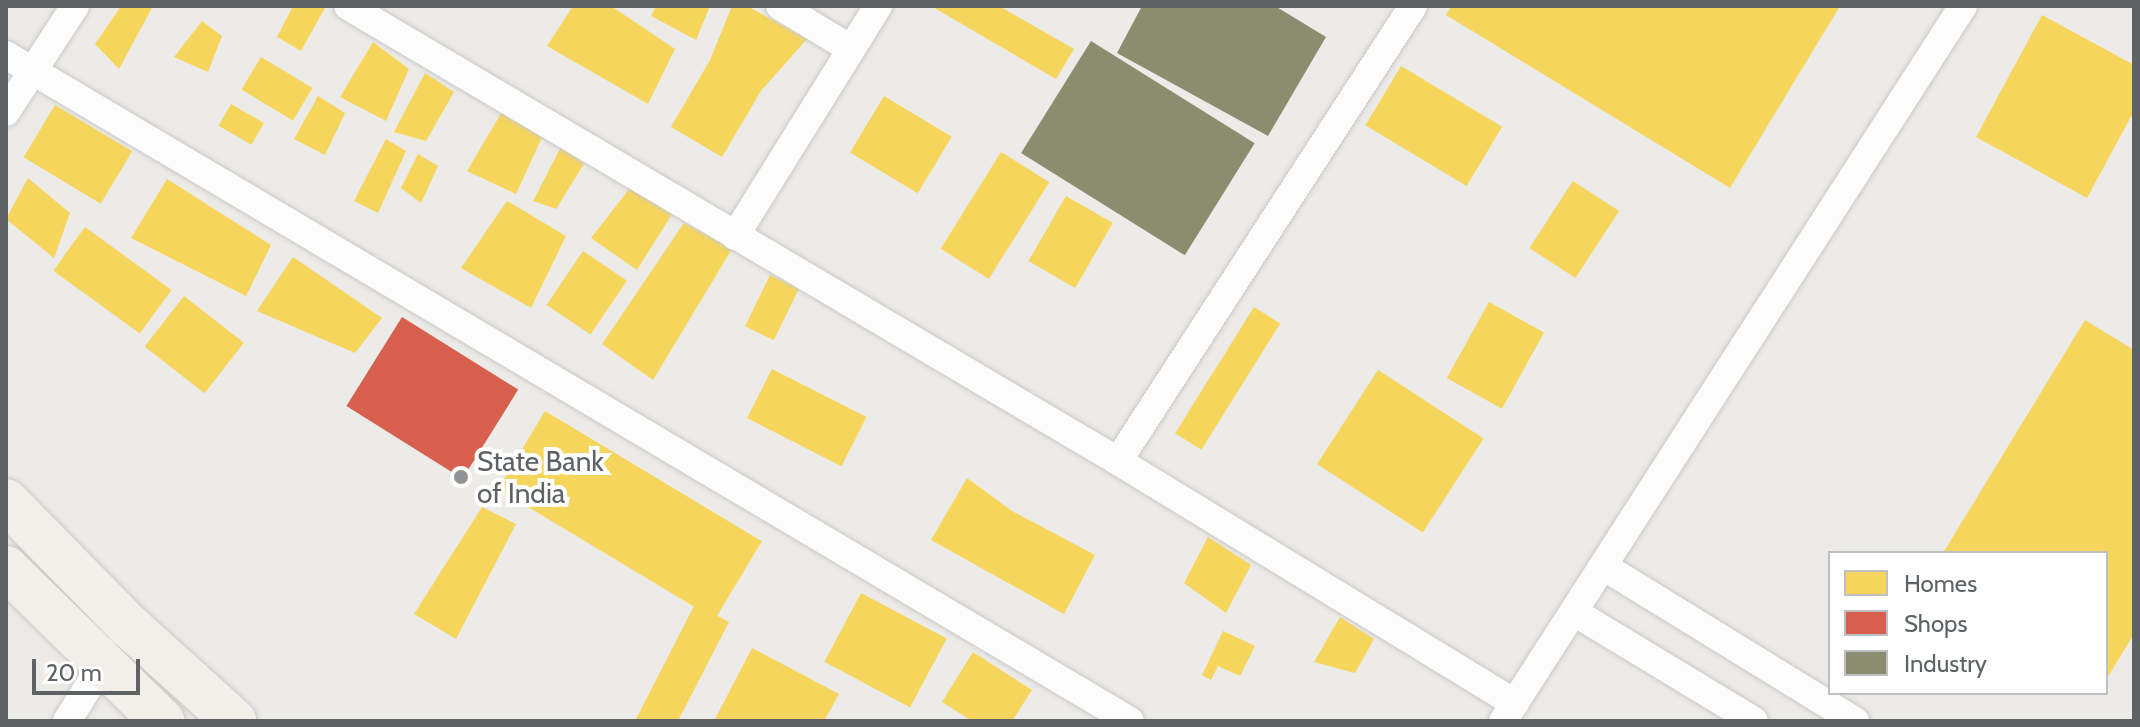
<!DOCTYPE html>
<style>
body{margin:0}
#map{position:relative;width:2140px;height:727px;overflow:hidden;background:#edebe8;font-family:Cabin,sans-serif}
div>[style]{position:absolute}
.homes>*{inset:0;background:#f6d55c;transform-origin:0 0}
.shops>*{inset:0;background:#d6604d;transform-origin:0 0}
.industry>*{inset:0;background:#8c8c6e;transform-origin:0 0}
.roads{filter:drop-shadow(0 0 2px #c9c9c8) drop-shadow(0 0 2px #c9c9c8)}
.street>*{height:28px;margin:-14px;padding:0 14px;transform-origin:14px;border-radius:14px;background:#fcfcfc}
.primary>*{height:44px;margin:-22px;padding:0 22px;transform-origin:22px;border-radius:22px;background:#f2efe9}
.dots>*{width:22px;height:22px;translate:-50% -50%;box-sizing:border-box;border:4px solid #fff;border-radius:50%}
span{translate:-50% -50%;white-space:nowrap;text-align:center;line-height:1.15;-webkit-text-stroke:8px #fff;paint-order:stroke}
.poi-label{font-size:28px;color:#5e6265}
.left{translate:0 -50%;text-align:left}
.frame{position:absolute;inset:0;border:8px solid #5e6265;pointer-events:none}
.legend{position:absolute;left:1828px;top:551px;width:280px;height:144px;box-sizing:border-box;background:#fff;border:2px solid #bfc0c1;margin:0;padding:10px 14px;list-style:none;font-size:24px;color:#5e6265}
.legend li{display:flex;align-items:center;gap:16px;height:40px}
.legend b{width:40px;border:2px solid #bfc0c1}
.scale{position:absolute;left:32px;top:659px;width:108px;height:36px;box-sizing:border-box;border:4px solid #5e6265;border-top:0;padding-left:10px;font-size:24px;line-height:28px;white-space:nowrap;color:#5e6265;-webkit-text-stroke:6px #fff;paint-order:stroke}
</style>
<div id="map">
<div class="homes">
<div style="clip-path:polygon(121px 6px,153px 6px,119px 69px,95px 44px)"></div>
<div style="clip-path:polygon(293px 6px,326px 6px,301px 51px,277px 37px)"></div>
<div style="clip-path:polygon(573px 6px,611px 6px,675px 49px,648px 104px,547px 46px)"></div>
<div style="clip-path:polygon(656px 6px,710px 6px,696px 40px,651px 16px)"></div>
<div style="clip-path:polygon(732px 6px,747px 6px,807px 39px,761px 91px,722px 157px,671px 127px,710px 60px)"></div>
<div style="clip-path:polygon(931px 6px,999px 6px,1074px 49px,1056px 79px)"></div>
<div style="clip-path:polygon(1451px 6px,1840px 6px,1730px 188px,1446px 15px)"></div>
<div style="clip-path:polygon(2042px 15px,2134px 65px,2134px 111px,2087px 198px,1976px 137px)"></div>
<div style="clip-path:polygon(202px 21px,222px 36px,208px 72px,174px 57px)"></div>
<div style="clip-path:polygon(373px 42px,409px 69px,386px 121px,340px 97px)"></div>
<div style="left:261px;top:57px;width:60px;height:38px;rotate:31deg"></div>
<div style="left:1401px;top:66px;width:118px;height:69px;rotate:31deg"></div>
<div style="clip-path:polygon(425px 73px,454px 92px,426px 141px,394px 132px)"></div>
<div style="clip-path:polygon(318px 96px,345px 113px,325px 155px,294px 139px)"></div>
<div style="left:884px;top:96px;width:79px;height:66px;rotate:31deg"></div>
<div style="left:231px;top:104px;width:38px;height:25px;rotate:30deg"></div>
<div style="left:55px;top:105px;width:90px;height:61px;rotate:31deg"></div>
<div style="clip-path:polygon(503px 110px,543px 135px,516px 194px,467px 171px)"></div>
<div style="clip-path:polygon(386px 139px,406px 151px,378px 213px,354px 201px)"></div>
<div style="clip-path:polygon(561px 147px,584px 164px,556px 209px,533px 201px)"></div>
<div style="left:1001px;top:152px;width:57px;height:114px;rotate:32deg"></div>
<div style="clip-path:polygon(418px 154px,438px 166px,421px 203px,401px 188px)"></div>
<div style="clip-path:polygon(28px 178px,70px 213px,54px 258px,6px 219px)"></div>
<div style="clip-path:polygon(167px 179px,271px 245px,246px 296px,131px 238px)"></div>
<div style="left:1573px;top:181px;width:55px;height:80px;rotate:33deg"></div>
<div style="clip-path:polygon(630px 188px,672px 214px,637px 270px,591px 238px)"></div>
<div style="left:1066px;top:196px;width:54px;height:75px;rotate:30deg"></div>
<div style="clip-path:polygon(507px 201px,566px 236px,531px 308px,461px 268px)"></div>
<div style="clip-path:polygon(684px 223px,732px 249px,653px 380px,602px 344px)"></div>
<div style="left:85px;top:227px;width:107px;height:54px;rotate:36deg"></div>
<div style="left:583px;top:251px;width:53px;height:65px;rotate:34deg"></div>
<div style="clip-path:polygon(293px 257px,382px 318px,355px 353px,257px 311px)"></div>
<div style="left:770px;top:275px;width:32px;height:57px;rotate:26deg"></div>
<div style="left:184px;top:296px;width:76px;height:64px;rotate:38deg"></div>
<div style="left:1489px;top:302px;width:63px;height:87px;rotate:29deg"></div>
<div style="left:1254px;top:307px;width:31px;height:149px;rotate:32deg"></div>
<div style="clip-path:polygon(2085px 320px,2134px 350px,2134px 634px,2106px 680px,2106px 553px,1943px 553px)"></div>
<div style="left:772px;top:369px;width:106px;height:55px;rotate:27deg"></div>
<div style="left:1378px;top:370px;width:126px;height:112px;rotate:33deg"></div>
<div style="left:545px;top:411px;width:253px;height:91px;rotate:31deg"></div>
<div style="clip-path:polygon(967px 478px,1012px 511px,1095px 555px,1064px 614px,931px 540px)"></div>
<div style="clip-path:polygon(482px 507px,516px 524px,456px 639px,414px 614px)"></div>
<div style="clip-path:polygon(1208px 537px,1251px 565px,1226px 613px,1184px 583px)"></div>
<div style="left:861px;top:593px;width:97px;height:78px;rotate:28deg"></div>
<div style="clip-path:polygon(695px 604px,729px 622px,678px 721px,635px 721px)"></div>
<div style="clip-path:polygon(1340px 617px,1374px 639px,1355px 673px,1314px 662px)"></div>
<div style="clip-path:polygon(1223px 631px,1255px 646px,1240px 676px,1218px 666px,1211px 680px,1202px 675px)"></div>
<div style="clip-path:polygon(752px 648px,839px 694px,824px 721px,714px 721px)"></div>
<div style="clip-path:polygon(973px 652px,1032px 690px,1012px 721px,972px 721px,942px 702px)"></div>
</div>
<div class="shops">
<div style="left:402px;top:317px;width:137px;height:105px;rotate:32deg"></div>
</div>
<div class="industry">
<div style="clip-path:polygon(1142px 6px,1275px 6px,1326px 37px,1268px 136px,1117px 53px)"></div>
<div style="left:1091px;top:41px;width:193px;height:132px;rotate:32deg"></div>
</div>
<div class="roads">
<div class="street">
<div style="left:348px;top:6px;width:894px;rotate:30.58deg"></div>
<div style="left:1118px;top:461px;width:465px;rotate:31.4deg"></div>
<div style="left:780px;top:6px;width:83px;rotate:31.2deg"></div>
<div style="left:6px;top:55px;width:1306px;rotate:30.65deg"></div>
<div style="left:6px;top:112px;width:126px;rotate:-56.9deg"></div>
<div style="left:735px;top:236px;width:271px;rotate:-58.1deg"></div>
<div style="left:1118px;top:461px;width:542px;rotate:-57.04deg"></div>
<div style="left:1603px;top:566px;width:296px;rotate:31.6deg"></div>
<div style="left:1574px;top:612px;width:210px;rotate:31.2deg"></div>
<div style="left:67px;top:721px;width:66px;rotate:-58deg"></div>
<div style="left:1503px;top:721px;width:850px;rotate:-57.24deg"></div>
</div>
<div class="primary">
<div style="left:6px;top:501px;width:175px;rotate:45.5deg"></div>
<div style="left:129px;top:626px;width:142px;rotate:42.1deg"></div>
<div style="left:6px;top:568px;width:219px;rotate:44.4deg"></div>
</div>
</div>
<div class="dots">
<div style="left:461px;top:477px;background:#909293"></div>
</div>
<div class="poi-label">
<span class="left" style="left:477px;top:477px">State Bank<br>of India</span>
</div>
<div class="frame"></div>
<ul class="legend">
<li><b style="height:22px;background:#f6d55c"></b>Homes</li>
<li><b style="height:22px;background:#d6604d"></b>Shops</li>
<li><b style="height:22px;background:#8c8c6e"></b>Industry</li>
</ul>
<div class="scale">20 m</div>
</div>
